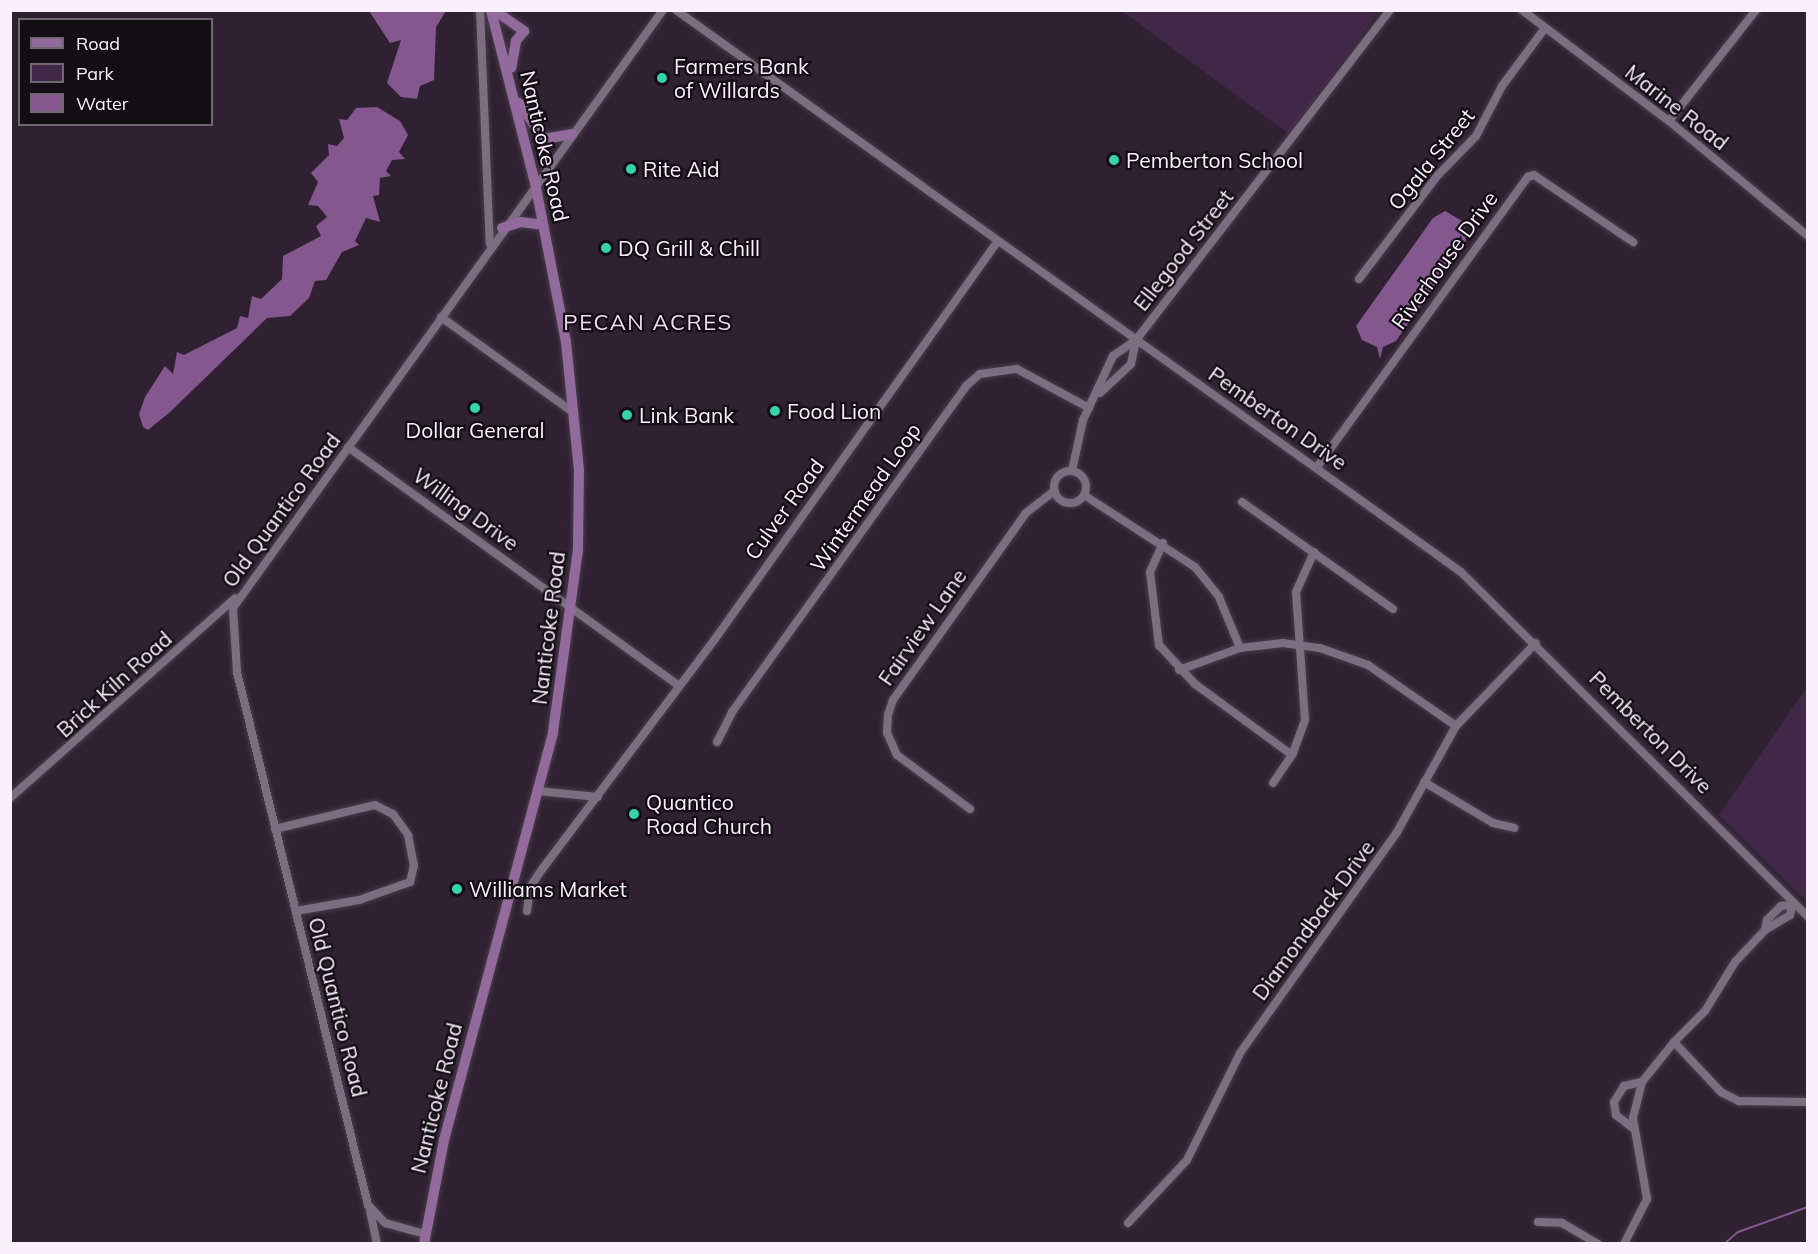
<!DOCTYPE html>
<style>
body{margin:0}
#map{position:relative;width:1818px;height:1254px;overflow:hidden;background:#2f2132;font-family:Mulish,sans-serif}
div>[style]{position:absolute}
.green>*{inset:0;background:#422848}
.water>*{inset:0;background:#84578e}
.stream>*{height:2px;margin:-1px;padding:0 1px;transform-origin:1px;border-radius:1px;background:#84578e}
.roads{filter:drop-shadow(0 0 2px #493d4c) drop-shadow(0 0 2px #493d4c)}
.minor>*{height:8px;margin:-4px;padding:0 4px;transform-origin:4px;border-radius:4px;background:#7d6d81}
.minor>.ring{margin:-4px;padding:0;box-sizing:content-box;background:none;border:8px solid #7d6d81;border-radius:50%}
.major>*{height:10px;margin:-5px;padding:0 5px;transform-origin:5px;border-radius:5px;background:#936a9c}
.dots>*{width:16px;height:16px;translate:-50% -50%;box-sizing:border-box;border:3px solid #140d15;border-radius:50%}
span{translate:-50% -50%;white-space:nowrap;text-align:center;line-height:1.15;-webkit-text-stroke:4.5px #140d15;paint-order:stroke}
.poi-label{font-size:21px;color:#f9f0fb}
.left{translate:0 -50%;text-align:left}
.street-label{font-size:21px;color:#f9f0fb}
.neighbourhood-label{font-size:22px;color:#efdcf3;letter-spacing:1.5px}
.frame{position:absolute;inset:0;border:12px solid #f9f0fb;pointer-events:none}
.legend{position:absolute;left:18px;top:18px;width:195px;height:108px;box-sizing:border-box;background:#140d15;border:2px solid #706871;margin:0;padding:8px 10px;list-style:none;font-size:18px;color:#f9f0fb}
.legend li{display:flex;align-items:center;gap:12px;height:30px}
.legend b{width:30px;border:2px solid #706871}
</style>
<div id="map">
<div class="green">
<div style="clip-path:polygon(1122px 11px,1379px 11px,1289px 134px)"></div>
<div style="clip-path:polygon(1807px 687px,1807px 902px,1719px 815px)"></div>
</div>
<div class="water">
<div style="clip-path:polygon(369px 11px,446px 11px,436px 27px,434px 80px,420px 86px,417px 99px,401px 97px,387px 83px,401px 40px,390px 43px)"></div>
<div style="clip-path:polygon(377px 107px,400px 121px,408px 135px,399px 152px,405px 159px,392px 160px,386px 171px,391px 176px,380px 178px,379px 195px,373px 196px,380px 222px,366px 218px,355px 241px,359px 245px,342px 252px,326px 280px,315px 281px,309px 298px,290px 316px,267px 318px,169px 413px,148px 430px,143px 427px,139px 414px,145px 397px,165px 366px,173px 374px,177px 352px,184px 355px,237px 328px,240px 316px,248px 318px,252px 296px,261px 299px,282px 279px,283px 256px,321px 236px,316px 226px,327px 217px,318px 206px,308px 205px,318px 182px,311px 173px,329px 155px,328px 144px,337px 146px,344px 138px,339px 119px,347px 120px,356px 108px)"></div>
<div style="clip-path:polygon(1445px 211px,1464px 222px,1466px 241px,1396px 341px,1383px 347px,1380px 359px,1377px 347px,1362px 340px,1356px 326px,1433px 218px)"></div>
</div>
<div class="stream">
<div style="left:1724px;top:1244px;width:18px;rotate:-41deg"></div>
<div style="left:1738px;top:1232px;width:74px;rotate:-19.7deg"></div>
</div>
<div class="roads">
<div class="minor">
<div style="left:480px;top:10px;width:234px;rotate:87.6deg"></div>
<div style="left:676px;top:10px;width:965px;rotate:35.6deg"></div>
<div style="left:1461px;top:572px;width:489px;rotate:44.8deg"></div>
<div style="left:1522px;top:10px;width:184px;rotate:37.1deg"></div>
<div style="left:1669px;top:121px;width:180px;rotate:39.6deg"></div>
<div style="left:1669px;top:121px;width:141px;rotate:-51.9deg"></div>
<div style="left:1359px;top:279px;width:131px;rotate:-52.8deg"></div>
<div style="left:1438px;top:175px;width:54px;rotate:-45.7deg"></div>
<div style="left:1476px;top:136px;width:56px;rotate:-62.5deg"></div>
<div style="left:1502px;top:86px;width:72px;rotate:-53.4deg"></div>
<div style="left:441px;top:317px;width:164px;rotate:35.8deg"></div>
<div style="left:1100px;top:393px;width:42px;rotate:-43.1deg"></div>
<div style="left:1131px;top:364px;width:25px;rotate:-78deg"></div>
<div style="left:348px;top:447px;width:408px;rotate:35.8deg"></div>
<div style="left:1317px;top:467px;width:359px;rotate:-54deg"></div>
<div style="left:1528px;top:177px;width:6px;rotate:-18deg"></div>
<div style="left:1534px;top:175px;width:120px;rotate:34.1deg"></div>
<div class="ring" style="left:1054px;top:471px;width:24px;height:24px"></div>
<div style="left:1072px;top:471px;width:52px;rotate:-77.8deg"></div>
<div style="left:1083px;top:420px;width:71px;rotate:-64.9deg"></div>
<div style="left:1113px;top:356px;width:28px;rotate:-35deg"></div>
<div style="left:1136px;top:340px;width:416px;rotate:-52.4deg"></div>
<div style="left:1084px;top:495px;width:132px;rotate:33deg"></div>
<div style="left:1195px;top:567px;width:38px;rotate:51deg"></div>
<div style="left:1219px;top:597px;width:55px;rotate:67.6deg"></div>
<div style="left:1242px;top:502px;width:185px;rotate:35.3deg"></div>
<div style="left:1163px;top:543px;width:32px;rotate:114deg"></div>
<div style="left:1150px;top:572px;width:74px;rotate:83deg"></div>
<div style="left:1159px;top:645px;width:53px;rotate:47.3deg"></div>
<div style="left:1195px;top:684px;width:120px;rotate:36.2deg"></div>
<div style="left:1179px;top:670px;width:65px;rotate:-19.8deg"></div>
<div style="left:1240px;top:648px;width:43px;rotate:-6.6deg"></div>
<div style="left:1283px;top:643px;width:37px;rotate:8deg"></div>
<div style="left:1320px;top:648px;width:51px;rotate:19.5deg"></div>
<div style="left:1368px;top:665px;width:107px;rotate:34.7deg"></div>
<div style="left:717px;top:742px;width:34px;rotate:-63deg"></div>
<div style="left:732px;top:712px;width:401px;rotate:-54.3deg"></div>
<div style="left:966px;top:386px;width:18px;rotate:-41deg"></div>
<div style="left:980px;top:374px;width:37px;rotate:-8deg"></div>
<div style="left:1017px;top:369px;width:82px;rotate:28.4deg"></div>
<div style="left:1424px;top:782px;width:80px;rotate:30.7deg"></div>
<div style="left:1493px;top:823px;width:22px;rotate:13deg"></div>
<div style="left:1273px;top:783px;width:36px;rotate:-56deg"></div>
<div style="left:1293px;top:753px;width:35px;rotate:-70deg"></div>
<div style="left:1305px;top:720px;width:128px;rotate:-94deg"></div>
<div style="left:1296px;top:592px;width:44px;rotate:-65.8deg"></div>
<div style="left:538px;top:791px;width:60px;rotate:5.7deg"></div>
<div style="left:10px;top:798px;width:301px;rotate:-41.6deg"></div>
<div style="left:970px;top:809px;width:91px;rotate:-143.5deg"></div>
<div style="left:897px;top:755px;width:24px;rotate:-114deg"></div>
<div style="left:887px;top:733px;width:18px;rotate:-87deg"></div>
<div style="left:888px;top:715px;width:16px;rotate:-72deg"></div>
<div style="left:893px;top:700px;width:229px;rotate:-54.6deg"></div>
<div style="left:1026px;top:513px;width:36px;rotate:-38deg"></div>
<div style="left:275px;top:829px;width:103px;rotate:-13.5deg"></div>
<div style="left:375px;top:805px;width:20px;rotate:27deg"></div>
<div style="left:393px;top:814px;width:26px;rotate:54deg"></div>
<div style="left:408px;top:835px;width:31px;rotate:79deg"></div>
<div style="left:414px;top:865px;width:17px;rotate:103deg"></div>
<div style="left:410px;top:882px;width:54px;rotate:160.6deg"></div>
<div style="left:359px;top:900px;width:64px;rotate:170.1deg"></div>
<div style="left:527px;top:911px;width:24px;rotate:-83deg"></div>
<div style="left:530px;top:887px;width:23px;rotate:-56deg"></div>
<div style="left:543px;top:868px;width:286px;rotate:-53.1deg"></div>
<div style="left:715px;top:639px;width:488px;rotate:-54.6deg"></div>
<div style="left:1765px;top:930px;width:29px;rotate:-31deg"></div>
<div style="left:1790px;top:915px;width:13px;rotate:-77deg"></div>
<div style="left:1674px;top:1042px;width:44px;rotate:-45deg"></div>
<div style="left:1705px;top:1011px;width:57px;rotate:-58.5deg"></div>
<div style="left:1735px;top:962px;width:44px;rotate:-46.8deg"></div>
<div style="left:1765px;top:930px;width:10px;rotate:-79deg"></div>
<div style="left:1767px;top:920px;width:20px;rotate:-45deg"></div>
<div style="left:1781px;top:906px;width:9px;rotate:-6deg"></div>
<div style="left:1634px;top:1129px;width:23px;rotate:-142deg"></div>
<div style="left:1616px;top:1115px;width:13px;rotate:-99deg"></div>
<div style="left:1614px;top:1102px;width:19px;rotate:-58deg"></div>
<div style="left:1624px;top:1086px;width:18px;rotate:-13deg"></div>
<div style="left:370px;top:1211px;width:34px;rotate:78deg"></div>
<div style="left:1538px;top:1222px;width:24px;rotate:2deg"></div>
<div style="left:1562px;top:1223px;width:42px;rotate:30.3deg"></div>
<div style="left:1128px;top:1223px;width:86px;rotate:-46.9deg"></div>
<div style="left:1187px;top:1160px;width:119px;rotate:-63.6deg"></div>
<div style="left:1240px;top:1053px;width:271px;rotate:-54.6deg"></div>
<div style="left:1397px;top:832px;width:121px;rotate:-60.9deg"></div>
<div style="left:1456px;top:726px;width:115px;rotate:-46.1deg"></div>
<div style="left:425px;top:1234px;width:41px;rotate:-164.6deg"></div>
<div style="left:385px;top:1223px;width:25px;rotate:-133deg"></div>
<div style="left:368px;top:1205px;width:549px;rotate:-103.81deg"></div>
<div style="left:237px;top:672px;width:64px;rotate:-93.6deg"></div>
<div style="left:233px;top:608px;width:737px;rotate:-54.28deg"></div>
<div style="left:1624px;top:1244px;width:51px;rotate:-62.9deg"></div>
<div style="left:1647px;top:1199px;width:82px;rotate:-99.8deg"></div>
<div style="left:1633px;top:1118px;width:37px;rotate:-76deg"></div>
<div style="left:1642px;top:1082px;width:51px;rotate:-51.3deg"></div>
<div style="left:1674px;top:1042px;width:69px;rotate:46.8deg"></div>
<div style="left:1721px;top:1092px;width:20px;rotate:27deg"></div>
<div style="left:1739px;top:1101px;width:68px;rotate:0.8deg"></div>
</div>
<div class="major">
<div style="left:494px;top:10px;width:37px;rotate:35deg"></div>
<div style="left:524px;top:31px;width:13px;rotate:129deg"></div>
<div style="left:516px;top:41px;width:27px;rotate:100deg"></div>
<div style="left:519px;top:103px;width:44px;rotate:55.2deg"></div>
<div style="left:544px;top:139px;width:29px;rotate:-10deg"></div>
<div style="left:502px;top:228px;width:19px;rotate:-18deg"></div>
<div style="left:520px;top:222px;width:23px;rotate:7deg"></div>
<div style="left:424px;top:1244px;width:106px;rotate:-79.1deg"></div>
<div style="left:444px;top:1140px;width:422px;rotate:-75deg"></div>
<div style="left:553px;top:732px;width:185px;rotate:-82.2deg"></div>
<div style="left:578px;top:549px;width:79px;rotate:-89.3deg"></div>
<div style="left:579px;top:470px;width:129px;rotate:-95.8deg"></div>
<div style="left:566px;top:342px;width:162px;rotate:-101deg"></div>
<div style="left:535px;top:183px;width:179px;rotate:-104.3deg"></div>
</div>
</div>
<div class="dots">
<div style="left:662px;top:78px;background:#34d4a8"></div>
<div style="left:1114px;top:160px;background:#34d4a8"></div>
<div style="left:631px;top:169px;background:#34d4a8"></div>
<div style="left:606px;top:248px;background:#34d4a8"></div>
<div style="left:475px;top:408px;background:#34d4a8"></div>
<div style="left:775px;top:411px;background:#34d4a8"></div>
<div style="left:627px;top:415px;background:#34d4a8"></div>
<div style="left:634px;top:814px;background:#34d4a8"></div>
<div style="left:457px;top:889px;background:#34d4a8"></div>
</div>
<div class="poi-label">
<span class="left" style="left:674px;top:78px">Farmers Bank<br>of Willards</span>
<span class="left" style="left:1126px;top:160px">Pemberton School</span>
<span class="left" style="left:643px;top:169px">Rite Aid</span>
<span class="left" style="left:618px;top:248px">DQ Grill &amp; Chill</span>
<span class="left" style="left:787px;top:411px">Food Lion</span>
<span class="left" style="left:639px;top:415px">Link Bank</span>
<span style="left:475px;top:430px">Dollar General</span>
<span class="left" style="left:646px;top:814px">Quantico<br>Road Church</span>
<span class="left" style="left:469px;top:889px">Williams Market</span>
</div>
<div class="street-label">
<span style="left:1677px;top:107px;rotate:38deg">Marine Road</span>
<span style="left:545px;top:146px;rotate:77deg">Nanticoke Road</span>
<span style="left:1431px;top:159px;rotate:-51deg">Ogala Street</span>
<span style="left:1183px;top:250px;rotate:-52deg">Ellegood Street</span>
<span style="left:1444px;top:260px;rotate:-54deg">Riverhouse Drive</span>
<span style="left:1278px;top:418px;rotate:35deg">Pemberton Drive</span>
<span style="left:865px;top:497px;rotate:-55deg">Wintermead Loop</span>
<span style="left:466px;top:509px;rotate:36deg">Willing Drive</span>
<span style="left:784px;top:509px;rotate:-54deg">Culver Road</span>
<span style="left:281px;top:510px;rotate:-54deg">Old Quantico Road</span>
<span style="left:922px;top:627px;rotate:-55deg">Fairview Lane</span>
<span style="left:548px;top:628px;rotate:-83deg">Nanticoke Road</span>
<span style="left:114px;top:684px;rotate:-42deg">Brick Kiln Road</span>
<span style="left:1651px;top:732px;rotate:45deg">Pemberton Drive</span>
<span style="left:1313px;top:920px;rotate:-54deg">Diamondback Drive</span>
<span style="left:338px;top:1007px;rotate:76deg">Old Quantico Road</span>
<span style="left:436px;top:1098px;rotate:-76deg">Nanticoke Road</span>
</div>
<div class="neighbourhood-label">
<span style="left:648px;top:323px">PECAN ACRES</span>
</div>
<div class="frame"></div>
<ul class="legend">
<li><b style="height:8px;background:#936a9c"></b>Road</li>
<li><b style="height:16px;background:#422848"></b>Park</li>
<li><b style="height:16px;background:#84578e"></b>Water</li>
</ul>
</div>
